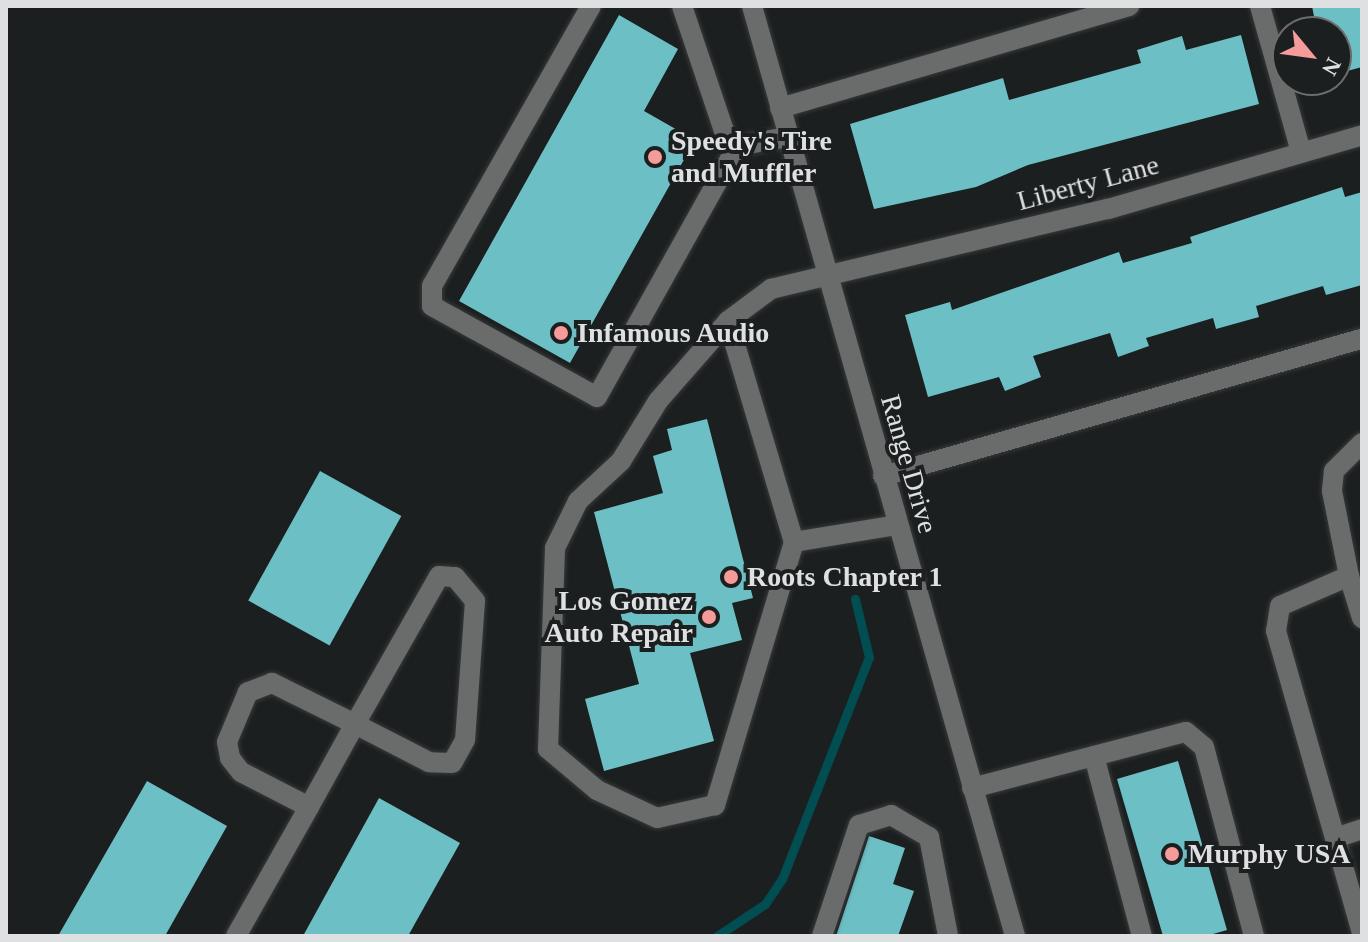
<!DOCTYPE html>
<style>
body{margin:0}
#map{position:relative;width:1368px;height:942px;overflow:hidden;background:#1c1f20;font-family:"Times New Roman",serif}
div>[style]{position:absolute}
.stream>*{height:9px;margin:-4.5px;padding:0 4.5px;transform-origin:4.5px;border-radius:4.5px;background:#004e52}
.building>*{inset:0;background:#6cc0c5;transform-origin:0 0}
.roads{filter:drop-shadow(0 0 2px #373a3b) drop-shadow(0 0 2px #373a3b)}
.minor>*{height:20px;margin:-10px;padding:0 10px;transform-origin:10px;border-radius:10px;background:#6a6c6c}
.dots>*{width:22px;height:22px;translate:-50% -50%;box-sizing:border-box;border:4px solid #1c1f20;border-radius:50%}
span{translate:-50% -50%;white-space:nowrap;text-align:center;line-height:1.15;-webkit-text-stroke:8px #1c1f20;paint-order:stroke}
.poi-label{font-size:28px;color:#dee0e1;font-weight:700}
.left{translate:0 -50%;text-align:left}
.right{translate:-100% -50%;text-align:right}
.street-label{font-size:28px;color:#dee0e1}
.frame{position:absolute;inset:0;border:8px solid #dee0e1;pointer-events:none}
.north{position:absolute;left:1272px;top:16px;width:80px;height:80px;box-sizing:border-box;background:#1c1f20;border:2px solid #6a6c6d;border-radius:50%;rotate:119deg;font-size:22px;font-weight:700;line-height:32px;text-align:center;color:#dee0e1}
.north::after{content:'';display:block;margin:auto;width:28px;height:36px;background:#f59b9a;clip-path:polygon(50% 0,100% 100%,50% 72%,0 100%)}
</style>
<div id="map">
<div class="stream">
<div style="left:717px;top:936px;width:58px;rotate:-33.7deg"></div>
<div style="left:765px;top:904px;width:30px;rotate:-56deg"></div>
<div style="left:782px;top:879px;width:238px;rotate:-68.6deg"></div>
<div style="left:869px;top:657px;width:60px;rotate:-103.6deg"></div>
</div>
<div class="building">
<div style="clip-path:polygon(1312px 6px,1362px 6px,1362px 67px,1336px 74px,1336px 32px,1317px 32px)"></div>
<div style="clip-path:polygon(619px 15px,678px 49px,644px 111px,695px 140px,570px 363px,459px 301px)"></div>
<div style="clip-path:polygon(1241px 35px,1259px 104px,1028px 165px,976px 187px,874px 209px,850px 124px,1003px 78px,1009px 100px,1141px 63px,1137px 50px,1182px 36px,1186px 50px)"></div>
<div style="clip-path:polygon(1342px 187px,1345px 197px,1362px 192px,1362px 285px,1326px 295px,1323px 286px,1256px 306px,1259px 317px,1216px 329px,1213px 318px,1146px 338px,1149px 346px,1118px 357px,1110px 333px,1033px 356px,1041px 377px,1005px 391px,999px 377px,928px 397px,905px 315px,950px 302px,952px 310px,1119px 252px,1123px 263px,1192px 243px,1190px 237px)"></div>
<div style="clip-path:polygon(707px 419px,753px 598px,732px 603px,742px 640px,690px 653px,714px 741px,604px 771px,585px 699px,639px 684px,594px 512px,663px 493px,653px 456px,672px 450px,667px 429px)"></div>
<div style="left:320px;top:471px;width:93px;height:148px;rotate:29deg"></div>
<div style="clip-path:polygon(1178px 761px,1227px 930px,1206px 936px,1163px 936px,1117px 779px)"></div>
<div style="clip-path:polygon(147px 781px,227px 826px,165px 936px,58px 936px)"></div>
<div style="clip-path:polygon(379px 798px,460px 843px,408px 936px,303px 936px)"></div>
<div style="clip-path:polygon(869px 836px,905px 848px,893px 884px,914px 891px,898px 936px,836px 936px)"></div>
</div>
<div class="roads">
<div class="minor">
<div style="left:591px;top:6px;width:322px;rotate:119.6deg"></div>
<div style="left:432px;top:286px;width:20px;rotate:90deg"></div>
<div style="left:432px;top:306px;width:188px;rotate:28.9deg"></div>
<div style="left:597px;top:397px;width:287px;rotate:-60.8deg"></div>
<div style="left:737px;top:146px;width:52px;rotate:-10deg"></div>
<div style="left:682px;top:6px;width:135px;rotate:71.4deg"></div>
<div style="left:725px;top:134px;width:17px;rotate:45deg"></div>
<div style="left:752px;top:6px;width:966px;rotate:74.21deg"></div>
<div style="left:1260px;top:6px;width:152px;rotate:74.3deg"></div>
<div style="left:780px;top:108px;width:364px;rotate:-16.3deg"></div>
<div style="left:728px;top:321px;width:231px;rotate:73.4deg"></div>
<div style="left:1362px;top:443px;width:40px;rotate:135deg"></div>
<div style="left:1334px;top:471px;width:20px;rotate:96deg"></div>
<div style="left:1332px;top:491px;width:87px;rotate:78.7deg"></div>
<div style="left:1349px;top:576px;width:75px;rotate:156.5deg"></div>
<div style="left:1280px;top:606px;width:25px;rotate:99deg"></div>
<div style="left:1276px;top:631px;width:314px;rotate:74.1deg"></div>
<div style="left:883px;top:476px;width:498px;rotate:-16deg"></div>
<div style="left:897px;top:525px;width:104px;rotate:170.6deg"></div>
<div style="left:794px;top:542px;width:275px;rotate:106.7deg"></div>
<div style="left:715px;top:805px;width:59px;rotate:167.4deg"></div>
<div style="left:657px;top:818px;width:66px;rotate:-155deg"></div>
<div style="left:597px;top:790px;width:64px;rotate:-140.1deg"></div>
<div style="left:548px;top:749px;width:201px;rotate:-88deg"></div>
<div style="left:555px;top:548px;width:52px;rotate:-63.9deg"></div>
<div style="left:578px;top:501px;width:59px;rotate:-42.9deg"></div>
<div style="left:621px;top:461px;width:70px;rotate:-58.3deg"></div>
<div style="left:658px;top:401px;width:106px;rotate:-48.8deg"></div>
<div style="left:728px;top:321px;width:54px;rotate:-36.7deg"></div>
<div style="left:771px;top:289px;width:346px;rotate:-13.4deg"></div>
<div style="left:1108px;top:209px;width:265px;rotate:-16.2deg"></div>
<div style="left:1349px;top:576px;width:44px;rotate:72.8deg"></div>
<div style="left:1094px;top:756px;width:186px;rotate:75.1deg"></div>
<div style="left:972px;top:788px;width:221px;rotate:-14.7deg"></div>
<div style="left:1186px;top:732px;width:23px;rotate:40deg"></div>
<div style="left:1204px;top:747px;width:196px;rotate:75.2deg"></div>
<div style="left:1335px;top:838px;width:28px;rotate:-18deg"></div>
<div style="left:236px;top:936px;width:148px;rotate:-60.5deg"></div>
<div style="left:309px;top:807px;width:95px;rotate:-61deg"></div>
<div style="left:355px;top:724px;width:170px;rotate:-60.4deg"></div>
<div style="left:439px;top:576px;width:16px;rotate:4deg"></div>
<div style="left:455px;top:577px;width:31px;rotate:50deg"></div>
<div style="left:475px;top:601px;width:139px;rotate:94.1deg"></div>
<div style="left:465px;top:740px;width:26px;rotate:119deg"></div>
<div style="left:452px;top:763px;width:23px;rotate:-178deg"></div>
<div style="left:429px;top:762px;width:83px;rotate:-152.8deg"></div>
<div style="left:355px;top:724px;width:93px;rotate:-153.7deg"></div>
<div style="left:272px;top:683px;width:26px;rotate:159deg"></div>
<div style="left:248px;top:692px;width:54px;rotate:112.8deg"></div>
<div style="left:227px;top:742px;width:16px;rotate:79deg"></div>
<div style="left:230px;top:758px;width:18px;rotate:52deg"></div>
<div style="left:241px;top:772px;width:76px;rotate:27.2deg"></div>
<div style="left:822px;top:936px;width:117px;rotate:-71.6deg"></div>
<div style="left:859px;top:825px;width:34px;rotate:-17deg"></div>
<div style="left:891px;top:815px;width:44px;rotate:30.1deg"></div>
<div style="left:929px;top:837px;width:101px;rotate:79.1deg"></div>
</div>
</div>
<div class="dots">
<div style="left:655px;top:157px;background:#f59b9a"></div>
<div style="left:561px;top:333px;background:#f59b9a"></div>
<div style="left:731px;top:577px;background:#f59b9a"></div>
<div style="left:709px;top:617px;background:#f59b9a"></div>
<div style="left:1172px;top:854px;background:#f59b9a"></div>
</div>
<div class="poi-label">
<span class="left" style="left:671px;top:157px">Speedy's Tire<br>and Muffler</span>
<span class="left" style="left:577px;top:333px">Infamous Audio</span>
<span class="left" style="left:747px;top:577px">Roots Chapter 1</span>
<span class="right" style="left:693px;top:617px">Los Gomez<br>Auto Repair</span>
<span class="left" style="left:1188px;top:854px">Murphy USA</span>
</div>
<div class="street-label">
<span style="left:1088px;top:183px;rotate:-15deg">Liberty Lane</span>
<span style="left:909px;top:464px;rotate:74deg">Range Drive</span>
</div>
<div class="frame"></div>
<div class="north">N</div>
</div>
